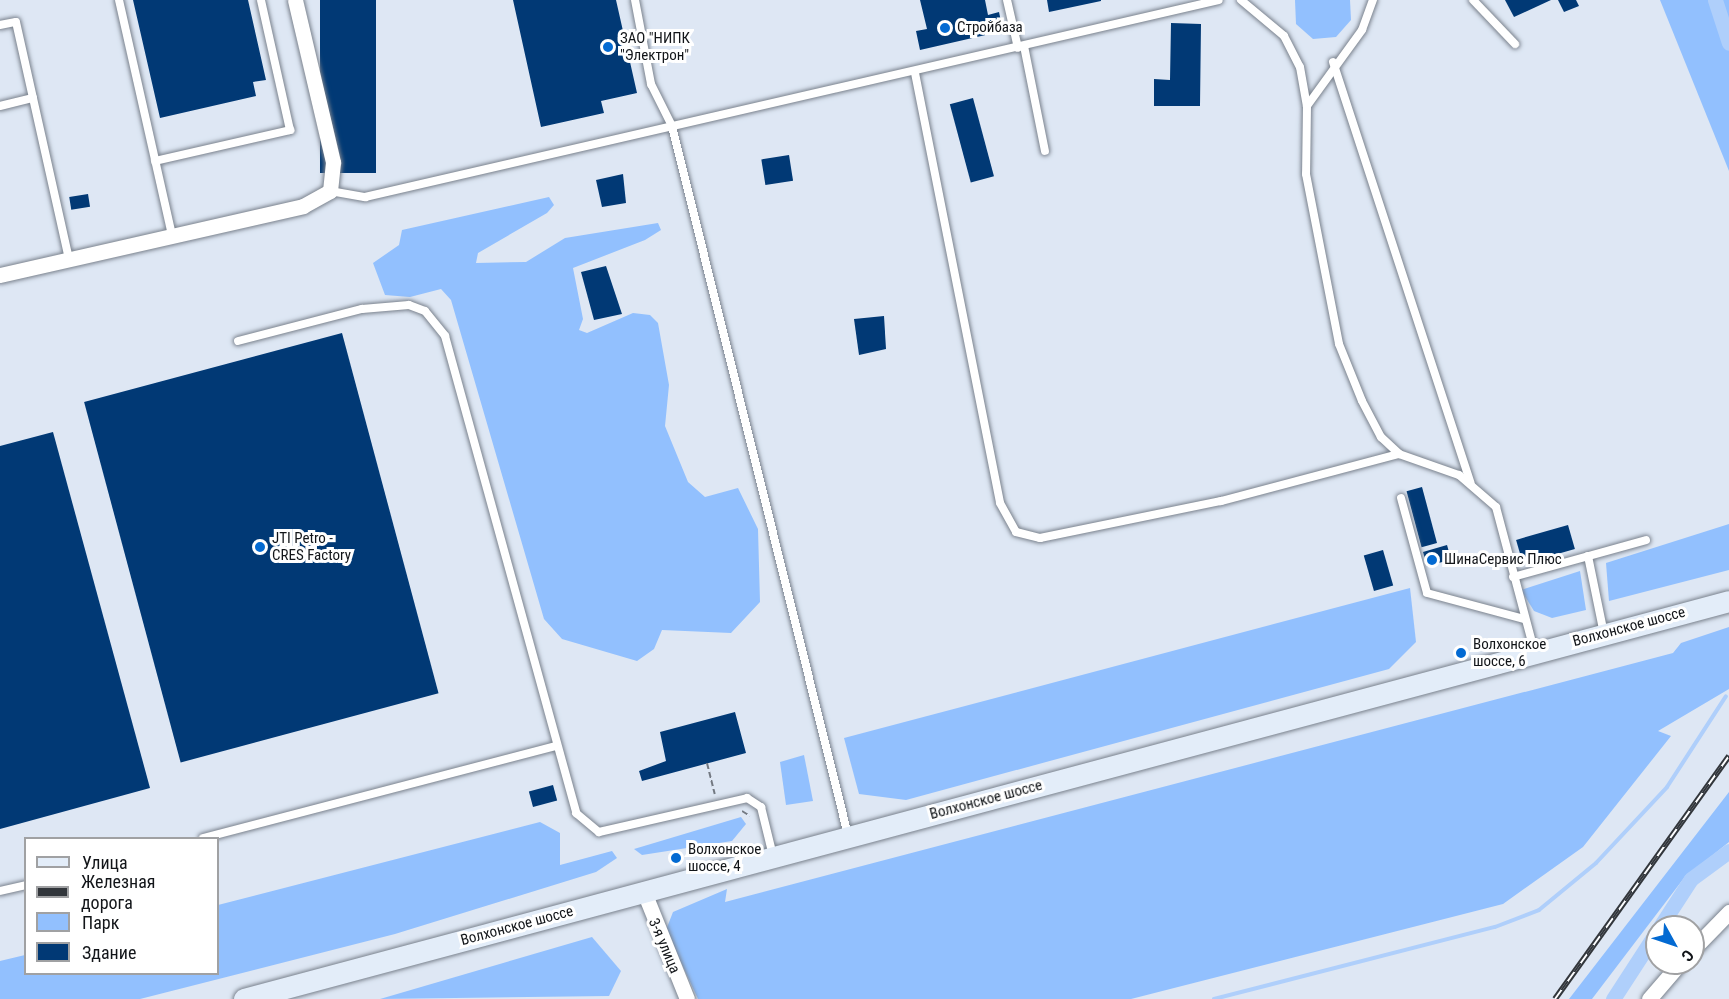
<!DOCTYPE html>
<meta charset="utf-8">
<style>
body{margin:0}
#map{position:relative;width:1729px;height:999px;overflow:hidden;background:#dee7f4;font-family:"Roboto Condensed",sans-serif}
div>[style]{position:absolute}
.green>*{inset:0;background:#92c0fe}
.stream>*{height:4px;margin:-2px;padding:0 2px;transform-origin:2px;border-radius:2px;background:#afcffb}
.canal>*{height:15px;margin:-7.5px;padding:0 7.5px;transform-origin:7.5px;border-radius:7.5px;background:#afcffb}
.building>*{inset:0;background:#013975;transform-origin:0 0}
.path>*{height:2px;margin-top:-1px;transform-origin:0;background:repeating-linear-gradient(90deg,#737982 0 6px,transparent 0 9px)}
.roads{filter:drop-shadow(0 0 2px #7a828d) drop-shadow(0 0 2px #7a828d)}
.lane>*{height:8px;margin:-4px;padding:0 4px;transform-origin:4px;border-radius:4px;background:#fff}
.street>*{height:15px;margin:-7.5px;padding:0 7.5px;transform-origin:7.5px;border-radius:7.5px;background:#fff}
.secondary>*{height:21px;margin:-10.5px;padding:0 10.5px;transform-origin:10.5px;border-radius:10.5px;background:#e3edf9}
.rail>*{height:6px;margin-top:-3px;transform-origin:0;background:repeating-linear-gradient(90deg,#fff 0 11px,#32363b 0 22px);box-sizing:border-box;border-block:2px solid #32363b}
.dots>*{width:16px;height:16px;translate:-50% -50%;box-sizing:border-box;border:3px solid #fff;border-radius:50%}
span{translate:-50% -50%;white-space:nowrap;text-align:center;line-height:1.15;-webkit-text-stroke:6px #fff;paint-order:stroke}
.poi-label{font-size:15px;color:#121519}
.left{translate:0 -50%;text-align:left}
.street-label{font-size:15px;color:#121519}
.legend{position:absolute;left:24px;top:837px;width:195px;height:138px;box-sizing:border-box;background:#fff;border:2px solid #a0a1a3;margin:0;padding:8px 10px;list-style:none;font-size:18px;color:#121519}
.legend li{display:flex;align-items:center;gap:12px;height:30px}
.legend b{width:30px;border:2px solid #a0a1a3}
.north{position:absolute;left:1645px;top:915px;width:60px;height:60px;box-sizing:border-box;background:#fff;border:2px solid #a0a1a3;border-radius:50%;rotate:130deg;font-size:16px;font-weight:700;line-height:24px;text-align:center;color:#121519}
.north::after{content:'';display:block;margin:auto;width:21px;height:27px;background:#036ad2;clip-path:polygon(50% 0,100% 100%,50% 72%,0 100%)}
</style>
<div id="map">
<div class="green">
<div style="clip-path:polygon(1295px 0,1350px 0,1351px 20px,1336px 37px,1313px 39px,1296px 24px)"></div>
<div style="clip-path:polygon(1660px 0,1729px 0,1729px 171px)"></div>
<div style="clip-path:polygon(549px 197px,554px 205px,547px 213px,478px 253px,476px 263px,526px 262px,565px 238px,658px 223px,661px 230px,645px 240px,573px 268px,583px 319px,579px 330px,587px 333px,633px 313px,650px 315px,658px 323px,669px 385px,665px 426px,688px 482px,705px 497px,738px 488px,758px 529px,760px 602px,731px 633px,662px 630px,654px 649px,637px 661px,562px 639px,544px 619px,451px 300px,441px 289px,410px 297px,385px 295px,373px 263px,399px 245px,402px 230px)"></div>
<div style="clip-path:polygon(1729px 524px,1729px 570px,1609px 601px,1606px 563px)"></div>
<div style="clip-path:polygon(1580px 571px,1586px 610px,1552px 618px,1534px 611px,1521px 590px)"></div>
<div style="clip-path:polygon(1410px 588px,1416px 642px,1389px 669px,906px 800px,859px 794px,844px 738px)"></div>
<div style="clip-path:polygon(1729px 627px,1729px 689px,1658px 731px,1671px 736px,1583px 847px,1503px 904px,1131px 999px,698px 999px,666px 930px,673px 912px,727px 889px,725px 902px,1673px 653px,1681px 643px)"></div>
<div style="clip-path:polygon(804px 755px,813px 801px,786px 805px,780px 762px)"></div>
<div style="clip-path:polygon(1729px 792px,1729px 842px,1684px 878px,1592px 999px,1569px 999px)"></div>
<div style="clip-path:polygon(741px 817px,746px 824px,732px 841px,642px 855px,634px 849px)"></div>
<div style="clip-path:polygon(540px 822px,560px 833px,560px 865px,612px 851px,617px 858px,596px 872px,395px 934px,140px 999px,0 999px,0 961px,25px 955px,26px 974px,218px 974px,218px 905px)"></div>
<div style="clip-path:polygon(592px 937px,621px 971px,609px 996px,380px 999px)"></div>
</div>
<div class="stream">
<div style="left:1214px;top:999px;width:290px;rotate:-14.4deg"></div>
<div style="left:1495px;top:927px;width:47px;rotate:-21.1deg"></div>
<div style="left:1539px;top:910px;width:74px;rotate:-39.5deg"></div>
<div style="left:1596px;top:863px;width:104px;rotate:-46.9deg"></div>
<div style="left:1667px;top:787px;width:108px;rotate:-57deg"></div>
</div>
<div class="canal">
<div style="left:1715px;top:0;width:45px;rotate:72deg"></div>
<div style="left:1613px;top:999px;width:143px;rotate:-57deg"></div>
<div style="left:1691px;top:879px;width:47px;rotate:-36.4deg"></div>
</div>
<div class="building">
<div style="clip-path:polygon(133px 0,248px 0,266px 80px,253px 82px,256px 96px,160px 118px)"></div>
<div style="left:320px;top:0;width:56px;height:173px"></div>
<div style="clip-path:polygon(513px 0,616px 0,637px 93px,601px 101px,604px 113px,541px 127px)"></div>
<div style="clip-path:polygon(920px 0,985px 0,988px 15px,999px 12px,1003px 31px,920px 50px,916px 31px,927px 29px)"></div>
<div style="clip-path:polygon(1047px 0,1101px 0,1101px 1px,1049px 12px)"></div>
<div style="clip-path:polygon(1505px 0,1551px 0,1514px 17px)"></div>
<div style="clip-path:polygon(1558px 0,1576px 0,1579px 6px,1564px 12px)"></div>
<div style="clip-path:polygon(1171px 23px,1201px 24px,1200px 106px,1154px 106px,1154px 79px,1170px 80px)"></div>
<div style="left:973px;top:98px;width:81px;height:24px;rotate:75deg"></div>
<div style="left:789px;top:155px;width:26px;height:28px;rotate:81deg"></div>
<div style="clip-path:polygon(623px 174px,626px 203px,602px 207px,596px 180px)"></div>
<div style="left:88px;top:194px;width:13px;height:19px;rotate:81deg"></div>
<div style="clip-path:polygon(606px 266px,622px 314px,594px 320px,581px 272px)"></div>
<div style="clip-path:polygon(884px 316px,886px 349px,859px 355px,854px 319px)"></div>
<div style="left:342px;top:333px;width:373px;height:267px;rotate:75deg"></div>
<div style="clip-path:polygon(53px 432px,150px 788px,0 829px,0 446px)"></div>
<div style="left:1422px;top:487px;width:58px;height:16px;rotate:75deg"></div>
<div style="left:1568px;top:525px;width:25px;height:54px;rotate:74deg"></div>
<div style="left:1447px;top:545px;width:15px;height:25px;rotate:74deg"></div>
<div style="left:1383px;top:550px;width:37px;height:20px;rotate:74deg"></div>
<div style="clip-path:polygon(735px 712px,746px 753px,642px 781px,639px 771px,666px 761px,660px 732px)"></div>
<div style="left:553px;top:785px;width:16px;height:25px;rotate:75deg"></div>
</div>
<div class="path">
<div style="left:707px;top:763px;width:32px;rotate:76deg"></div>
<div style="left:742px;top:811px;width:9px;rotate:32deg"></div>
</div>
<div class="roads">
<div class="lane">
<div style="left:119px;top:0;width:242px;rotate:77.3deg"></div>
<div style="left:635px;top:0;width:86px;rotate:79.2deg"></div>
<div style="left:651px;top:84px;width:47px;rotate:63.4deg"></div>
<div style="left:672px;top:126px;width:731px;rotate:76.06deg"></div>
<div style="left:1007px;top:0;width:49px;rotate:77.1deg"></div>
<div style="left:1241px;top:0;width:56px;rotate:39.9deg"></div>
<div style="left:1284px;top:36px;width:35px;rotate:63deg"></div>
<div style="left:1300px;top:67px;width:40px;rotate:80deg"></div>
<div style="left:1307px;top:106px;width:68px;rotate:90.8deg"></div>
<div style="left:1306px;top:174px;width:173px;rotate:79deg"></div>
<div style="left:1339px;top:344px;width:61px;rotate:68deg"></div>
<div style="left:1362px;top:401px;width:41px;rotate:62.2deg"></div>
<div style="left:1381px;top:437px;width:25px;rotate:43deg"></div>
<div style="left:1399px;top:454px;width:64px;rotate:19.3deg"></div>
<div style="left:1459px;top:475px;width:49px;rotate:40.9deg"></div>
<div style="left:1496px;top:507px;width:148px;rotate:75.1deg"></div>
<div style="left:1473px;top:0;width:61px;rotate:46.3deg"></div>
<div style="left:0;top:25px;width:16px;rotate:-11deg"></div>
<div style="left:16px;top:22px;width:243px;rotate:77.4deg"></div>
<div style="left:1024px;top:46px;width:107px;rotate:78.7deg"></div>
<div style="left:1333px;top:62px;width:443px;rotate:71.9deg"></div>
<div style="left:915px;top:73px;width:438px;rotate:78.8deg"></div>
<div style="left:1000px;top:503px;width:33px;rotate:61deg"></div>
<div style="left:1016px;top:532px;width:25px;rotate:14deg"></div>
<div style="left:1040px;top:538px;width:185px;rotate:-11.6deg"></div>
<div style="left:1221px;top:501px;width:184px;rotate:-14.8deg"></div>
<div style="left:0;top:106px;width:34px;rotate:-14deg"></div>
<div style="left:1307px;top:106px;width:94px;rotate:-54.1deg"></div>
<div style="left:1362px;top:30px;width:32px;rotate:-70deg"></div>
<div style="left:155px;top:161px;width:139px;rotate:-12.9deg"></div>
<div style="left:290px;top:130px;width:133px;rotate:-102.6deg"></div>
<div style="left:330px;top:191px;width:36px;rotate:10deg"></div>
<div style="left:365px;top:197px;width:876px;rotate:-12.99deg"></div>
<div style="left:238px;top:341px;width:128px;rotate:-14.5deg"></div>
<div style="left:362px;top:309px;width:47px;rotate:-4.9deg"></div>
<div style="left:409px;top:305px;width:17px;rotate:21deg"></div>
<div style="left:425px;top:311px;width:32px;rotate:51deg"></div>
<div style="left:445px;top:336px;width:495px;rotate:74.6deg"></div>
<div style="left:576px;top:813px;width:30px;rotate:40deg"></div>
<div style="left:599px;top:832px;width:152px;rotate:-12.9deg"></div>
<div style="left:747px;top:798px;width:17px;rotate:33deg"></div>
<div style="left:761px;top:807px;width:50px;rotate:76.2deg"></div>
<div style="left:1401px;top:498px;width:98px;rotate:74.7deg"></div>
<div style="left:1427px;top:593px;width:100px;rotate:15deg"></div>
<div style="left:1588px;top:556px;width:80px;rotate:78.4deg"></div>
<div style="left:1513px;top:577px;width:138px;rotate:-15.5deg"></div>
<div style="left:203px;top:838px;width:365px;rotate:-14.6deg"></div>
<div style="left:0;top:891px;width:27px;rotate:-13deg"></div>
</div>
<div class="street">
<div style="left:0;top:275px;width:311px;rotate:-12.8deg"></div>
<div style="left:303px;top:206px;width:31px;rotate:-29deg"></div>
<div style="left:330px;top:191px;width:29px;rotate:-84deg"></div>
<div style="left:333px;top:162px;width:166px;rotate:-103.2deg"></div>
<div style="left:644px;top:892px;width:115px;rotate:68.1deg"></div>
<div style="left:1693px;top:949px;width:52px;rotate:-45.8deg"></div>
<div style="left:1649px;top:999px;width:48px;rotate:-49.3deg"></div>
</div>
<div class="secondary">
<div style="left:244px;top:999px;width:1537px;rotate:-15deg"></div>
</div>
</div>
<div class="rail">
<div style="left:1555px;top:999px;width:299px;rotate:-54.4deg"></div>
</div>
<div class="dots">
<div style="left:945px;top:28px;background:#036ad2"></div>
<div style="left:608px;top:47px;background:#036ad2"></div>
<div style="left:260px;top:547px;background:#036ad2"></div>
<div style="left:1432px;top:560px;background:#036ad2"></div>
<div style="left:1461px;top:653px;background:#036ad2"></div>
<div style="left:676px;top:858px;background:#036ad2"></div>
</div>
<div class="poi-label">
<span class="left" style="left:957px;top:28px">Стройбаза</span>
<span class="left" style="left:620px;top:47px">ЗАО "НИПК<br>"Электрон"</span>
<span class="left" style="left:272px;top:547px">JTI Petro -<br>CRES Factory</span>
<span class="left" style="left:1444px;top:560px">ШинаСервис Плюс</span>
<span class="left" style="left:1473px;top:653px">Волхонское<br>шоссе, 6</span>
<span class="left" style="left:688px;top:858px">Волхонское<br>шоссе, 4</span>
</div>
<div class="street-label">
<span style="left:1629px;top:627px;rotate:-15deg">Волхонское шоссе</span>
<span style="left:986px;top:800px;rotate:-15deg">Волхонское шоссе</span>
<span style="left:517px;top:926px;rotate:-15deg">Волхонское шоссе</span>
<span style="left:664px;top:946px;rotate:67deg">3-я улица</span>
</div>
<ul class="legend">
<li><b style="height:8px;background:#e3edf9"></b>Улица</li>
<li><b style="height:8px;background:#32363b"></b>Железная дорога</li>
<li><b style="height:16px;background:#92c0fe"></b>Парк</li>
<li><b style="height:16px;background:#013975"></b>Здание</li>
</ul>
<div class="north">С</div>
</div>
